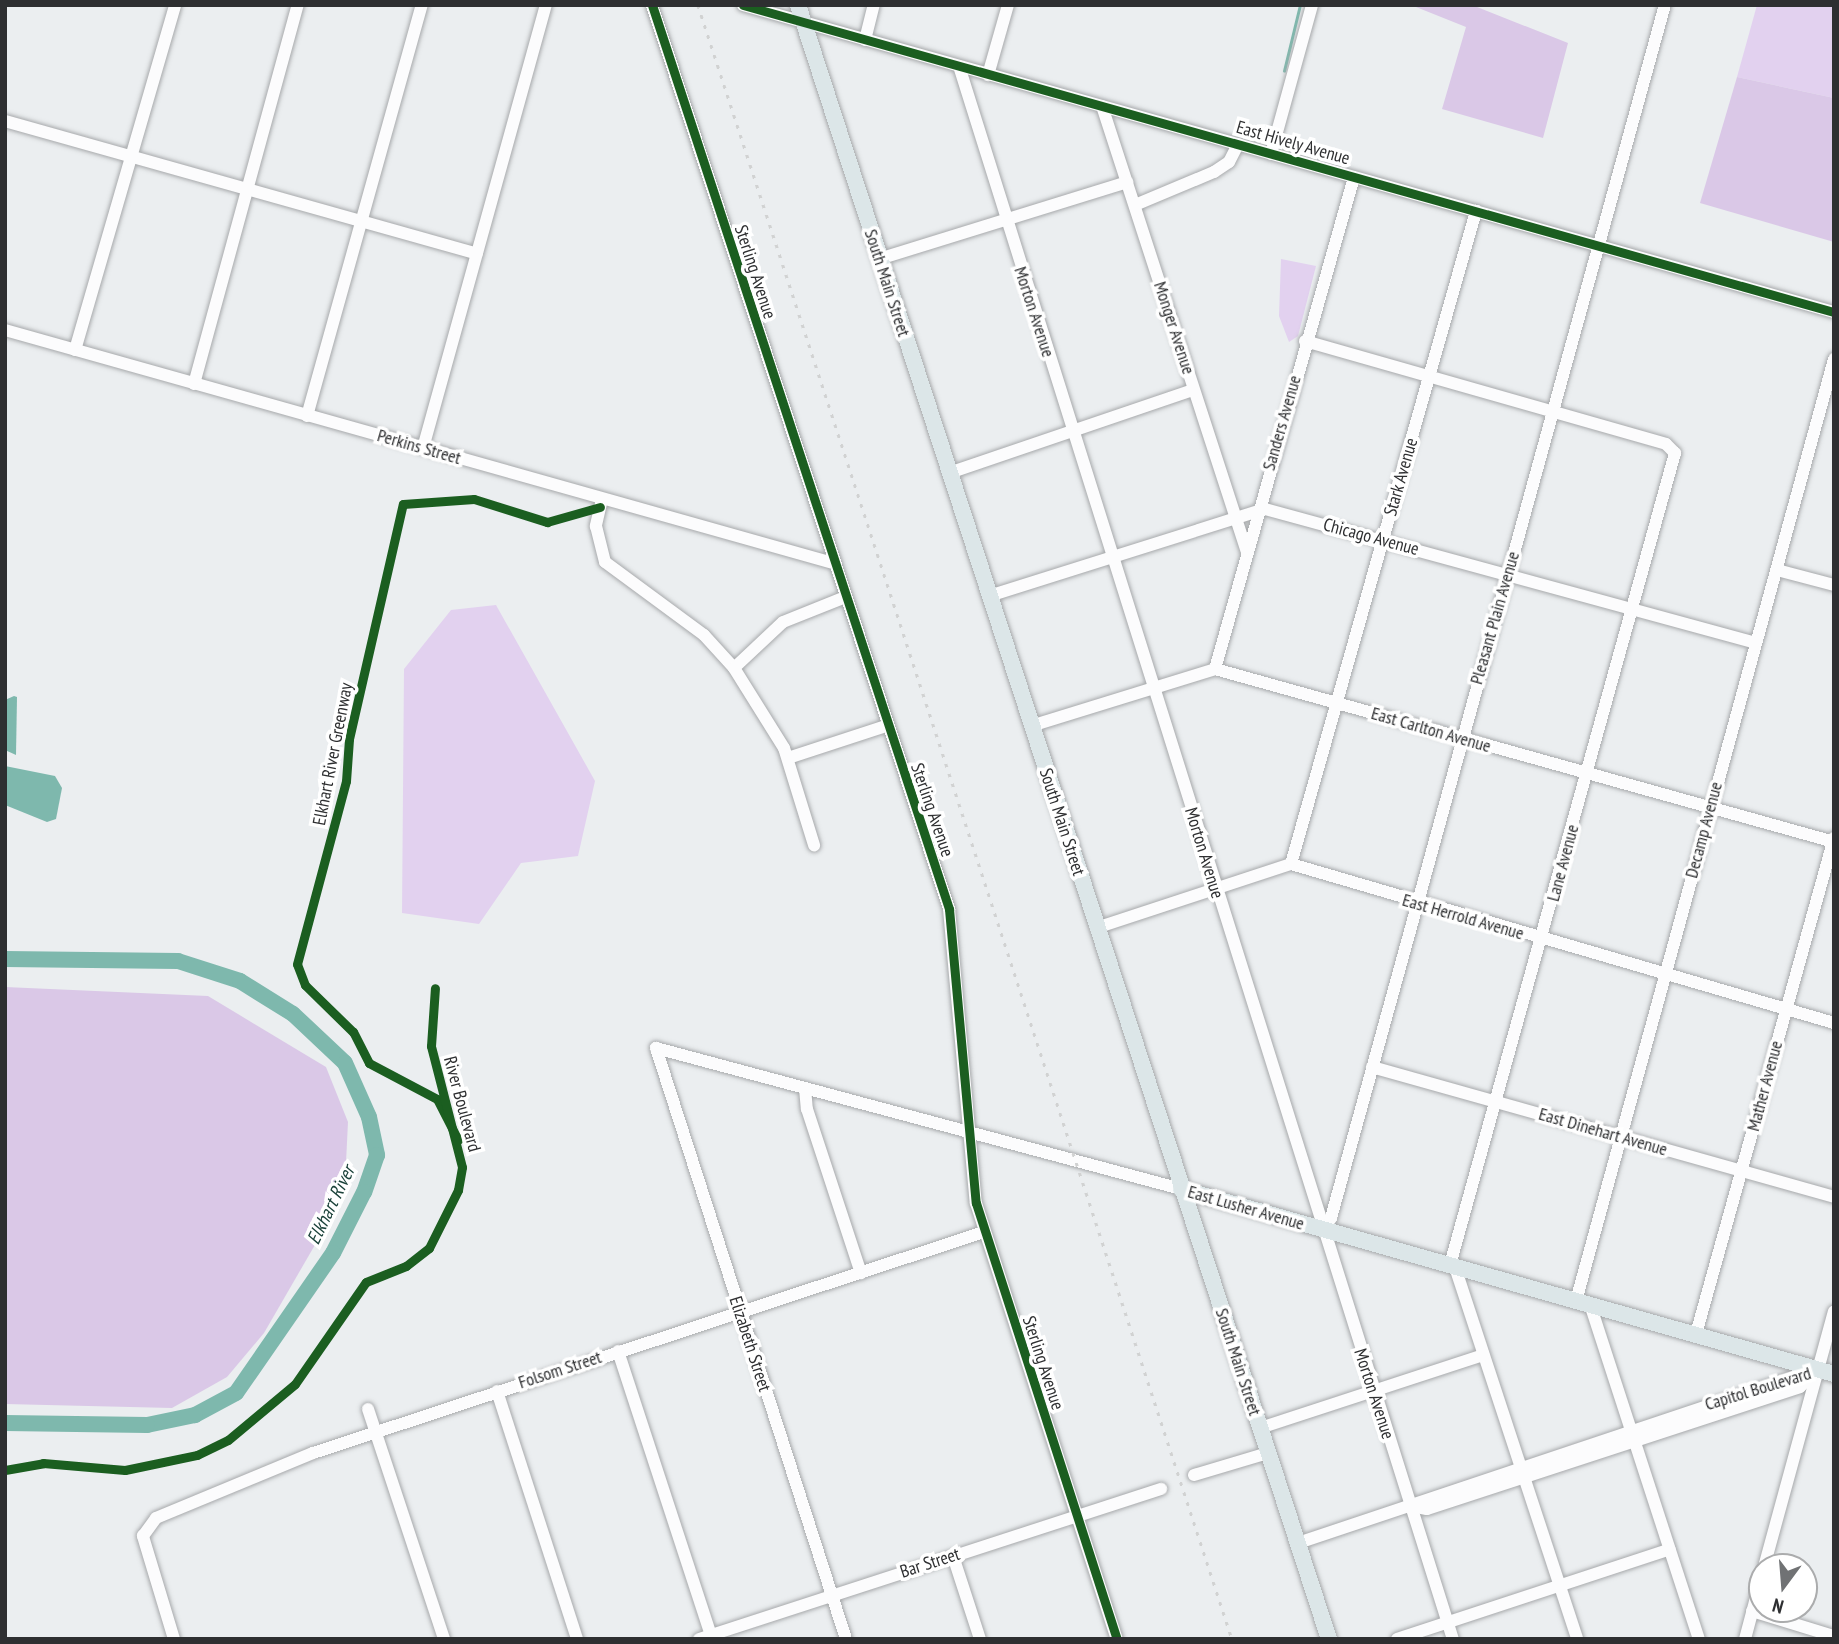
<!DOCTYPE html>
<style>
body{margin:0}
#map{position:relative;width:1839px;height:1644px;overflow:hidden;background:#ebeef0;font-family:"PT Sans Narrow",sans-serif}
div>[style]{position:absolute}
.green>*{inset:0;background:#e2d1ef}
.forest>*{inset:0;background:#dac8e7}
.water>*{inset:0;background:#7eb8ad}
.stream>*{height:2.5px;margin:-1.25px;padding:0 1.25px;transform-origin:1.25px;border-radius:1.25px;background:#7eb8ad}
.river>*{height:16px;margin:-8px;padding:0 8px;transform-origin:8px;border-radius:8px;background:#7eb8ad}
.roads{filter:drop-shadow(0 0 2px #a7a9ab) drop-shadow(0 0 2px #a7a9ab)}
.minor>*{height:12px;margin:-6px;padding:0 6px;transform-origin:6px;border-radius:6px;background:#fcfcfd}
.major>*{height:16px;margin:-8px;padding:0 8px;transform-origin:8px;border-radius:8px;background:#dce6e8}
.rail>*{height:2.5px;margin-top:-1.25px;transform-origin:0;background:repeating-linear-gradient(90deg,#d1d2d2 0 3.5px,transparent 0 10.5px)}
.cycleway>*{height:9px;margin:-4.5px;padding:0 4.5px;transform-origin:4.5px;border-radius:4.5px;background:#1b5e20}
span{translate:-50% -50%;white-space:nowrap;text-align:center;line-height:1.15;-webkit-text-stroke:7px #fff;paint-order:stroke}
.street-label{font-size:18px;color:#2e2f31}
.water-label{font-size:19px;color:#1b423a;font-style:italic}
.frame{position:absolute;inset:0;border:7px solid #2e2f31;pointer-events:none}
.north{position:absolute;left:1748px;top:1553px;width:70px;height:70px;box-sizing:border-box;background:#fff;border:2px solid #abacad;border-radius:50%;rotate:196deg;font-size:19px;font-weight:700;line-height:28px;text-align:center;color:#2e2f31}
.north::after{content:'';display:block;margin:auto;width:24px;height:32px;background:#707274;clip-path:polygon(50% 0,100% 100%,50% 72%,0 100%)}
</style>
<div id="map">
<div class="green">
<div style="clip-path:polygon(1757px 5px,1834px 5px,1834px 98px,1737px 77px)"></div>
<div style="clip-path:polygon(1281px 259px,1316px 266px,1298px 336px,1289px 342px,1279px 316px)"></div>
<div style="clip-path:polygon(496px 605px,595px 781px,578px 856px,521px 863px,479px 924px,402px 913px,404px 669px,451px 610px)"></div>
</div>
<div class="forest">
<div style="clip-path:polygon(1411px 5px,1472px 5px,1568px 43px,1543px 138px,1442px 109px,1466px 27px)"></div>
<div style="clip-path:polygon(1737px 77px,1834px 98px,1834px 242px,1700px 203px)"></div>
<div style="clip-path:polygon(5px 987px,208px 996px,326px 1067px,348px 1122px,345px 1183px,323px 1231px,264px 1333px,227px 1377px,172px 1408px,5px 1404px)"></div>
</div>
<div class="water">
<div style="clip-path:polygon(14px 696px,17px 697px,16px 755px,5px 750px,5px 700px)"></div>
<div style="clip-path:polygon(5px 766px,55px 776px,62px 788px,56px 819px,47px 822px,5px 805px)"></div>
</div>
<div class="stream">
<div style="left:1284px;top:71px;width:68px;rotate:-76.4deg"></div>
</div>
<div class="river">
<div style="left:5px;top:959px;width:173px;rotate:0.7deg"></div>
<div style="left:178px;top:961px;width:65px;rotate:17.9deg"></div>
<div style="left:240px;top:981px;width:62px;rotate:31.9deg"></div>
<div style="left:293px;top:1014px;width:71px;rotate:43.3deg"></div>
<div style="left:345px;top:1063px;width:59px;rotate:66deg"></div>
<div style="left:369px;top:1117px;width:39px;rotate:78deg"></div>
<div style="left:377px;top:1155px;width:39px;rotate:109deg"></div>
<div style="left:364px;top:1192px;width:68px;rotate:116.9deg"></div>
<div style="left:333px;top:1253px;width:170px;rotate:124.7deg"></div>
<div style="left:236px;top:1393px;width:47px;rotate:151.8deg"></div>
<div style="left:195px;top:1415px;width:49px;rotate:168.2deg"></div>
<div style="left:147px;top:1425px;width:142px;rotate:-179.2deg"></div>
</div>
<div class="roads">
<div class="minor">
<div style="left:652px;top:5px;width:952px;rotate:71.81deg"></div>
<div style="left:949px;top:909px;width:295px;rotate:84.8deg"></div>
<div style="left:976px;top:1203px;width:458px;rotate:72.1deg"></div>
<div style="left:743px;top:5px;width:1133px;rotate:15.72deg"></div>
<div style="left:865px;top:40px;width:36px;rotate:-76deg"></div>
<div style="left:959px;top:66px;width:1649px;rotate:72.57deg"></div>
<div style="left:988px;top:75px;width:73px;rotate:-74.1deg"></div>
<div style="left:1102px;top:106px;width:467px;rotate:72deg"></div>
<div style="left:5px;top:121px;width:490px;rotate:15.7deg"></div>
<div style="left:1271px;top:154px;width:155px;rotate:-74.6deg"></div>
<div style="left:1135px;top:205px;width:86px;rotate:-22.7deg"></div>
<div style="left:1214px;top:172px;width:18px;rotate:-34deg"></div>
<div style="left:1229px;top:162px;width:20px;rotate:-63deg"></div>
<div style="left:879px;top:259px;width:260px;rotate:-17.2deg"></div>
<div style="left:5px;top:330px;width:860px;rotate:15.72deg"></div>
<div style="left:1305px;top:341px;width:375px;rotate:15.9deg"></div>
<div style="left:1666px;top:444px;width:13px;rotate:45deg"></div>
<div style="left:1675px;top:453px;width:843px;rotate:105.49deg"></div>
<div style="left:75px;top:350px;width:359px;rotate:-73.8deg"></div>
<div style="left:194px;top:384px;width:393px;rotate:-74.7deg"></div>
<div style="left:307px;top:416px;width:427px;rotate:-74.4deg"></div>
<div style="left:423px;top:448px;width:460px;rotate:-74.5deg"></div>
<div style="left:949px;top:473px;width:258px;rotate:-18.8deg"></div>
<div style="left:602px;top:499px;width:28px;rotate:103deg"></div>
<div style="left:596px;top:526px;width:37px;rotate:76deg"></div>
<div style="left:605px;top:562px;width:123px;rotate:36.4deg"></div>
<div style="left:704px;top:635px;width:45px;rotate:47.7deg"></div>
<div style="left:734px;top:668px;width:94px;rotate:58deg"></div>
<div style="left:784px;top:748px;width:102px;rotate:72.8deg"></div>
<div style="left:1777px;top:570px;width:59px;rotate:14.7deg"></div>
<div style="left:989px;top:596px;width:289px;rotate:-17.5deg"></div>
<div style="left:1265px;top:509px;width:509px;rotate:15.26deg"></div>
<div style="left:734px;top:668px;width:67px;rotate:-43.2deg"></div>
<div style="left:783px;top:622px;width:65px;rotate:-21.8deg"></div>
<div style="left:1215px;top:669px;width:511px;rotate:-74.22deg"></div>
<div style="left:1031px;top:726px;width:193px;rotate:-17.2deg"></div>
<div style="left:1215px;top:669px;width:643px;rotate:15.61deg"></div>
<div style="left:788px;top:758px;width:103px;rotate:-18.1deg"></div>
<div style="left:1291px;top:864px;width:679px;rotate:-74.18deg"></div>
<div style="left:1096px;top:928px;width:205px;rotate:-18.2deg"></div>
<div style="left:1291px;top:864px;width:566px;rotate:16.32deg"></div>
<div style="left:1372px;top:1067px;width:480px;rotate:15.7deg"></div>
<div style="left:805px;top:1088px;width:21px;rotate:85deg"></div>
<div style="left:807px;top:1109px;width:173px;rotate:71.8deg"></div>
<div style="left:1323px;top:1229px;width:14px;rotate:-54deg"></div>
<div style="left:1331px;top:1218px;width:1258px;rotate:-74.61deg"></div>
<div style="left:1455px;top:1267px;width:391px;rotate:71.8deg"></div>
<div style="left:1576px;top:1301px;width:977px;rotate:-74.68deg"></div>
<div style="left:1590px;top:1304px;width:352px;rotate:72deg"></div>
<div style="left:1696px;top:1334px;width:515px;rotate:-74.45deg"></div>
<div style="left:618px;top:1351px;width:303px;rotate:71.9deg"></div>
<div style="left:497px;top:1391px;width:261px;rotate:72.1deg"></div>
<div style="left:368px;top:1409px;width:242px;rotate:71.7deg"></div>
<div style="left:1260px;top:1428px;width:235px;rotate:-18.1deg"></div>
<div style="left:1194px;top:1475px;width:77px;rotate:-16.6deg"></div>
<div style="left:1411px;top:1506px;width:16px;rotate:11deg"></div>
<div style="left:1427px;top:1509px;width:392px;rotate:-18.1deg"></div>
<div style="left:1800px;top:1387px;width:25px;rotate:-45deg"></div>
<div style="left:1298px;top:1543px;width:548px;rotate:-18.5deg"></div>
<div style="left:953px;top:1556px;width:87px;rotate:72deg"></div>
<div style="left:1764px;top:1567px;width:265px;rotate:-74.7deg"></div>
<div style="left:1752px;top:1611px;width:86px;rotate:17deg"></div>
<div style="left:174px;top:1639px;width:108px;rotate:-106.8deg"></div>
<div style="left:143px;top:1536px;width:22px;rotate:-54deg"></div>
<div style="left:156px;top:1518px;width:170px;rotate:-22.5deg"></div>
<div style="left:313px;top:1453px;width:706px;rotate:-18.23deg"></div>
<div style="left:699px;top:1639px;width:486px;rotate:-18deg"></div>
<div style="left:846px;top:1639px;width:621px;rotate:-107.82deg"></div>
<div style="left:656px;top:1048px;width:544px;rotate:15.03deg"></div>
<div style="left:1397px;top:1639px;width:287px;rotate:-18.2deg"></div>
<div style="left:1745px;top:1639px;width:66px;rotate:-75.1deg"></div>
</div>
<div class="major">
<div style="left:798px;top:5px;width:1718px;rotate:72deg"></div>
<div style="left:1181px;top:1189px;width:679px;rotate:15.82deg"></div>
</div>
</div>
<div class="rail">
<div style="left:698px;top:5px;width:1719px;rotate:71.9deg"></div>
</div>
<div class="cycleway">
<div style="left:652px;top:5px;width:952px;rotate:71.81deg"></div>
<div style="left:949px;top:909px;width:295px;rotate:84.8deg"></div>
<div style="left:976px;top:1203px;width:458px;rotate:72.1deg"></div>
<div style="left:743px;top:5px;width:1133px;rotate:15.72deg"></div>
<div style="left:458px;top:1140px;width:46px;rotate:-117.1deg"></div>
<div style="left:437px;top:1099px;width:77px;rotate:-152.1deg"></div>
<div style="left:369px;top:1063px;width:35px;rotate:-117deg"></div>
<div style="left:353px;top:1032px;width:67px;rotate:-135.6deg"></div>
<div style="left:305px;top:985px;width:22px;rotate:-111deg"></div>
<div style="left:297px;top:964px;width:189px;rotate:-75deg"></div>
<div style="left:346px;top:781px;width:42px;rotate:-85.9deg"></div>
<div style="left:349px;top:739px;width:241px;rotate:-77.1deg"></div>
<div style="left:403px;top:504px;width:71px;rotate:-4deg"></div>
<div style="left:474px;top:499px;width:77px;rotate:17.5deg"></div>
<div style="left:547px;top:522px;width:55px;rotate:-15.8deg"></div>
<div style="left:5px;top:1470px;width:39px;rotate:-10deg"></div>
<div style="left:43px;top:1463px;width:82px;rotate:4.9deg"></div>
<div style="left:125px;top:1470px;width:74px;rotate:-11.8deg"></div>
<div style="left:197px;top:1455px;width:34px;rotate:-26deg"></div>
<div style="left:228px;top:1440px;width:87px;rotate:-39.9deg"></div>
<div style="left:295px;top:1384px;width:124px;rotate:-55.2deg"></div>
<div style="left:366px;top:1282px;width:43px;rotate:-21.8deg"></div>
<div style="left:406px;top:1266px;width:29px;rotate:-38deg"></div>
<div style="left:429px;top:1248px;width:65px;rotate:-63.4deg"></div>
<div style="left:458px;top:1190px;width:23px;rotate:-80deg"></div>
<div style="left:462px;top:1167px;width:125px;rotate:-104.4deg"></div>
<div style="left:431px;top:1046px;width:58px;rotate:-86.1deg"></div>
</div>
<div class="street-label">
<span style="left:1293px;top:143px;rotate:16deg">East Hively Avenue</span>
<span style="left:755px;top:272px;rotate:72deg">Sterling Avenue</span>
<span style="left:887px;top:283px;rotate:72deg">South Main Street</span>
<span style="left:1034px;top:312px;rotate:72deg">Morton Avenue</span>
<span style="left:1174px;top:328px;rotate:72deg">Monger Avenue</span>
<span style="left:1282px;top:423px;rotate:-74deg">Sanders Avenue</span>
<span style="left:419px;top:447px;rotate:16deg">Perkins Street</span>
<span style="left:1401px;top:477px;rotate:-74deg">Stark Avenue</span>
<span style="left:1371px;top:537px;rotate:15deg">Chicago Avenue</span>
<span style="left:1495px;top:618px;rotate:-74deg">Pleasant Plain Avenue</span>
<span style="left:1431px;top:730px;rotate:16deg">East Carlton Avenue</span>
<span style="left:333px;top:754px;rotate:-79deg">Elkhart River Greenway</span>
<span style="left:932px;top:810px;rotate:71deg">Sterling Avenue</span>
<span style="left:1062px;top:822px;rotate:72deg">South Main Street</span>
<span style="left:1704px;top:830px;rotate:-75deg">Decamp Avenue</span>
<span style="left:1204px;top:853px;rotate:73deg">Morton Avenue</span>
<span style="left:1563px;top:863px;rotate:-75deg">Lane Avenue</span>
<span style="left:1463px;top:917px;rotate:16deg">East Herrold Avenue</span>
<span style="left:1765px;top:1086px;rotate:-75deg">Mather Avenue</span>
<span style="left:462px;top:1104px;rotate:75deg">River Boulevard</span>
<span style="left:1603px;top:1132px;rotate:16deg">East Dinehart Avenue</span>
<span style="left:1246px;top:1208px;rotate:16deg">East Lusher Avenue</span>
<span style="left:750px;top:1344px;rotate:72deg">Elizabeth Street</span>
<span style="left:1238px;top:1362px;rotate:72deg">South Main Street</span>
<span style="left:1043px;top:1363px;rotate:72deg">Sterling Avenue</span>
<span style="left:560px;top:1370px;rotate:-18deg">Folsom Street</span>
<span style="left:1758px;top:1389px;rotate:-17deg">Capitol Boulevard</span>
<span style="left:1374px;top:1394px;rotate:72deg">Morton Avenue</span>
<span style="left:930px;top:1563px;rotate:-18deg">Bar Street</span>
</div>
<div class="water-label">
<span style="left:331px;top:1205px;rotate:-64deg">Elkhart River</span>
</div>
<div class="frame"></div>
<div class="north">N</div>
</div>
